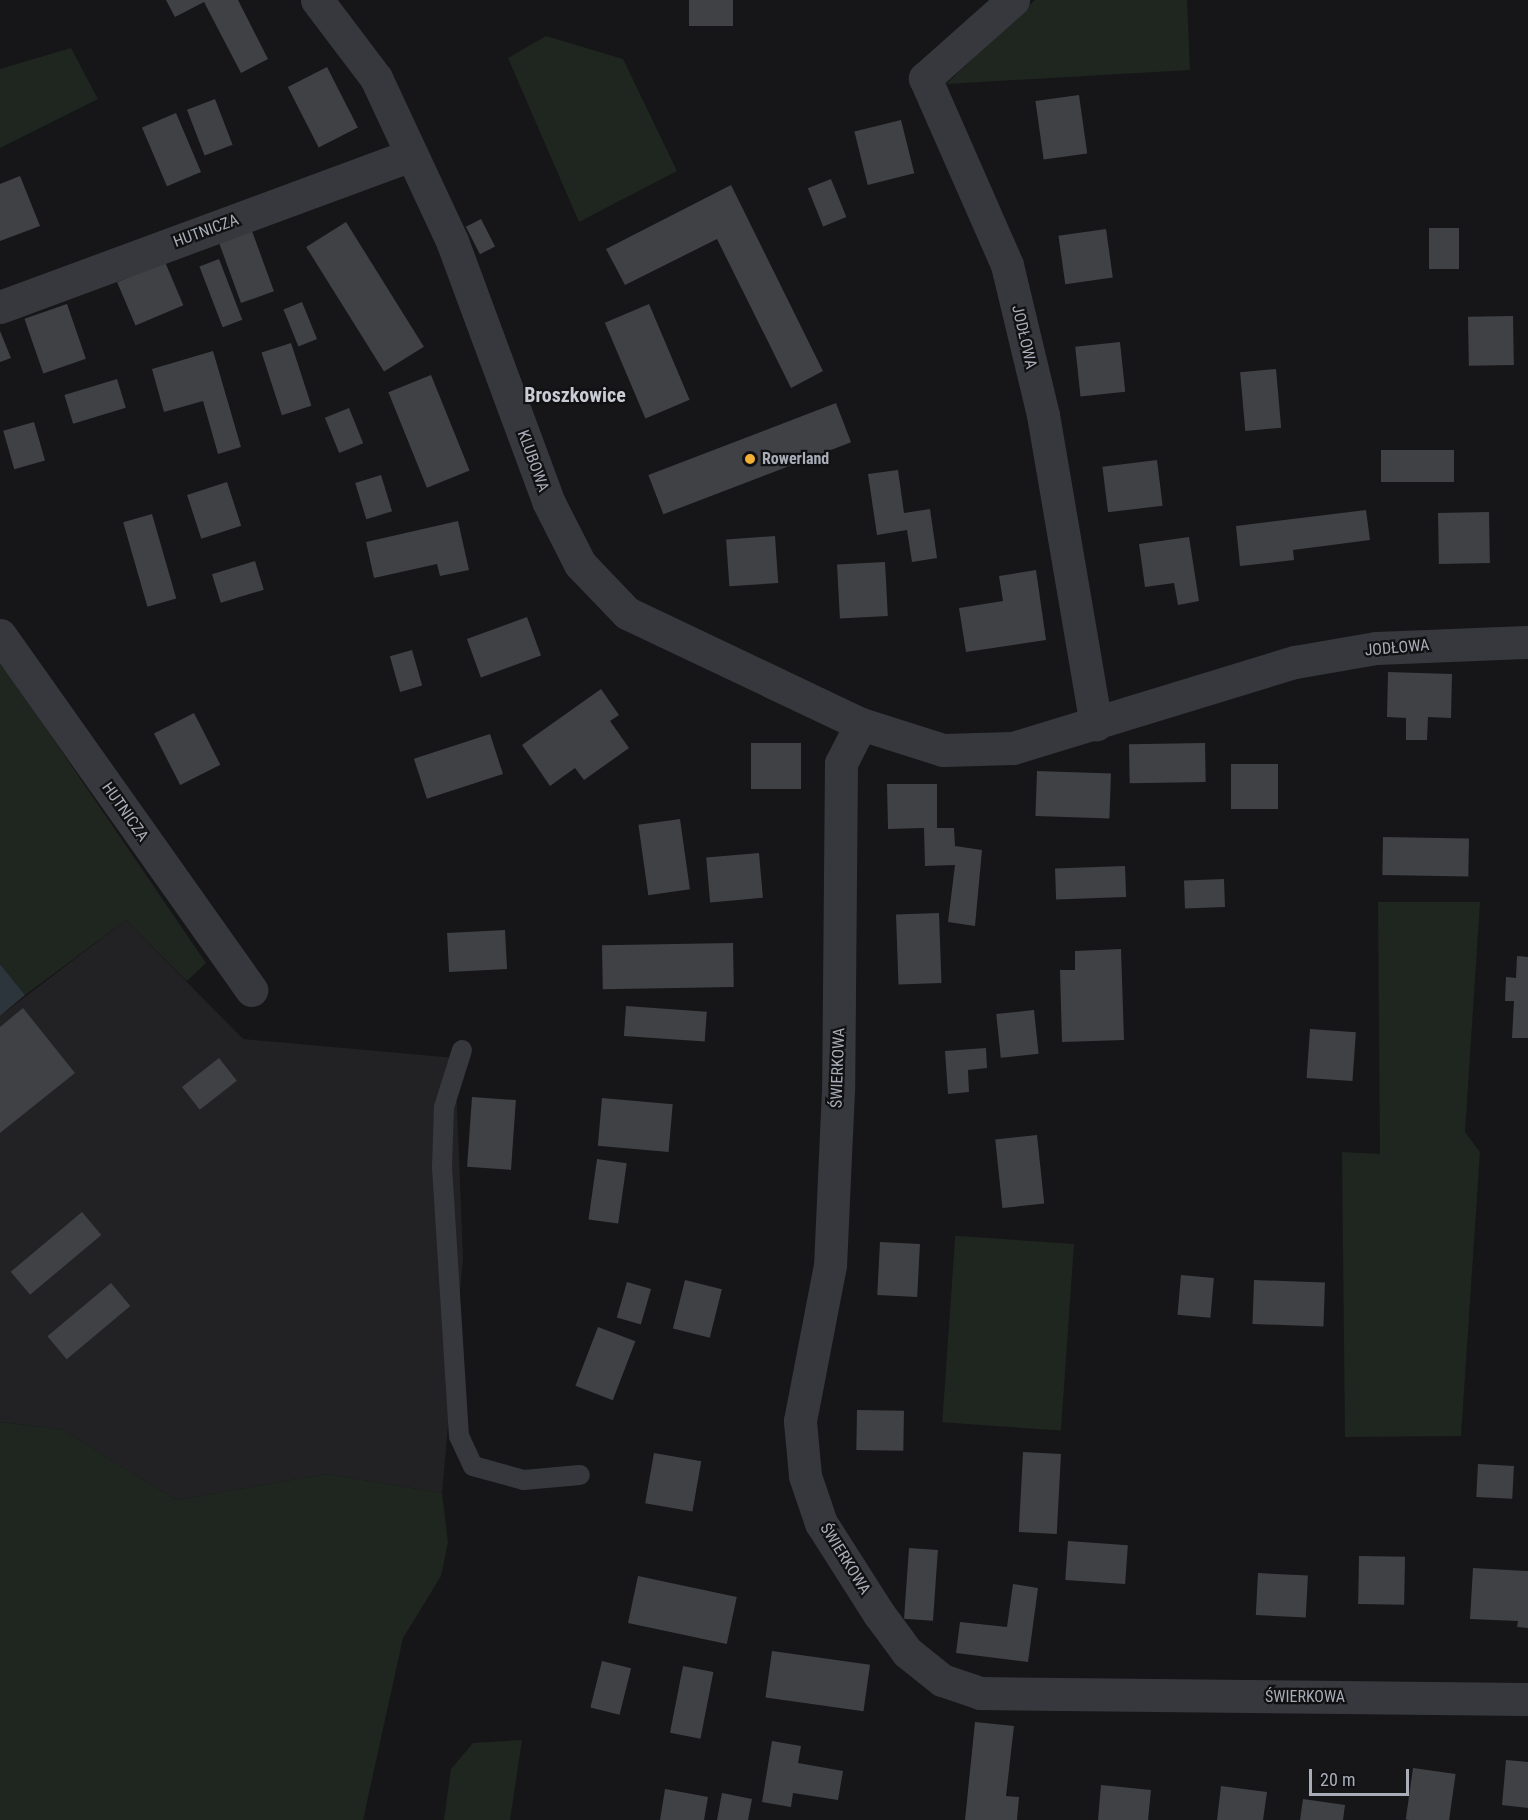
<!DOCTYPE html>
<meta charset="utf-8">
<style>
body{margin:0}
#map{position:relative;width:1528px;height:1820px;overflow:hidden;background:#161618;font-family:"Roboto Condensed",sans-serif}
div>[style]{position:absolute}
.built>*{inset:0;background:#222225}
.green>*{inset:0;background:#1e261f;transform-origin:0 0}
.water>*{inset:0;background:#2c353c}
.building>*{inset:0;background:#404145;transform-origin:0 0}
.lane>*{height:20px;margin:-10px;padding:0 10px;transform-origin:10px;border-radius:10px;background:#37383d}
.street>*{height:33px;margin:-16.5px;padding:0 16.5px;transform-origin:16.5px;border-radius:16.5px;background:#37383d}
.dots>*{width:16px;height:16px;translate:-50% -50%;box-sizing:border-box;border:3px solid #111113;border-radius:50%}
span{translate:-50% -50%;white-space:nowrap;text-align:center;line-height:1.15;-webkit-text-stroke:4.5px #111113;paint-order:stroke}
.street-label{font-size:16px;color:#a8adb8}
.poi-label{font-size:16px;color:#a8adb8;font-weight:700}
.left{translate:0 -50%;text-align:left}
.quarter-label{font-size:20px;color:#c9ccd4;font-weight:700}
.scale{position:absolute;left:1309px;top:1769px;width:100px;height:27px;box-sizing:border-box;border:3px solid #a8adb8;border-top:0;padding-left:8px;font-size:18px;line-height:21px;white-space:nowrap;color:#a8adb8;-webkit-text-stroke:4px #111113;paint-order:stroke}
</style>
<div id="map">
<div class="built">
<div style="clip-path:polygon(126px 920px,243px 1039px,455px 1058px,463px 1259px,442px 1493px,326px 1474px,176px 1500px,61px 1429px,0 1422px,0 1016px)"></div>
</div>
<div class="green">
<div style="clip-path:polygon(1035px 0,1187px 0,1190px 70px,946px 84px)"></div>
<div style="clip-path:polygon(546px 36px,623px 59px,677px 171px,579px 222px,508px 58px)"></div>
<div style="clip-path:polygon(71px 48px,98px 99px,0 148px,0 69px)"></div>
<div style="clip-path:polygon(0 661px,206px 963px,187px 981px,126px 920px,25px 995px,0 964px)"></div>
<div style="clip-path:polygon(1378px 902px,1480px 902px,1465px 1132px,1480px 1152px,1461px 1436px,1345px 1437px,1342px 1152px,1380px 1154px)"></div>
<div style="left:1074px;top:1244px;width:187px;height:119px;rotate:94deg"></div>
<div style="clip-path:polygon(0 1422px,61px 1429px,176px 1500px,326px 1474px,442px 1493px,448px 1542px,441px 1576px,403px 1638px,363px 1820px,0 1820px)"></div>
<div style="clip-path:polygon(522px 1740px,510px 1820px,444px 1820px,451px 1769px,473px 1743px)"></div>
</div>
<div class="water">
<div style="clip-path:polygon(0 964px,25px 995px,0 1016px)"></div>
</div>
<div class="building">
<div style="clip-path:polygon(166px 0,238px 0,268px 59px,241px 73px,204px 2px,175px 17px)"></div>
<div style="left:689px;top:0;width:44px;height:26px"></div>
<div style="left:327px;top:67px;width:68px;height:44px;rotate:63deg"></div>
<div style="left:1079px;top:95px;width:59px;height:44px;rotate:82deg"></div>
<div style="left:215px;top:99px;width:49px;height:30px;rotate:69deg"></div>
<div style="left:176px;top:113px;width:64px;height:37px;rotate:67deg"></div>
<div style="left:901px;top:120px;width:55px;height:48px;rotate:76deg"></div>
<div style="clip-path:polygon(20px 176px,40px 226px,0 241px,0 184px)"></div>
<div style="left:831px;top:179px;width:41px;height:25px;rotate:68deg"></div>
<div style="clip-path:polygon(731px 185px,823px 371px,791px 388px,717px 239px,625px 285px,606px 249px)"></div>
<div style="left:481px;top:219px;width:31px;height:17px;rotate:63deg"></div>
<div style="left:346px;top:222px;width:147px;height:47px;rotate:58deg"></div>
<div style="left:1429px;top:228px;width:30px;height:41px"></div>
<div style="left:1106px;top:229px;width:49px;height:48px;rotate:82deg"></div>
<div style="left:252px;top:231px;width:64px;height:35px;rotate:70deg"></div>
<div style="left:219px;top:259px;width:65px;height:21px;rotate:69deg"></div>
<div style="left:165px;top:262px;width:47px;height:52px;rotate:67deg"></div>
<div style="left:302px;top:302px;width:40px;height:20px;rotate:68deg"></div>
<div style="left:67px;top:304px;width:58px;height:45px;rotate:71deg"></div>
<div style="left:649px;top:304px;width:104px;height:48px;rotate:67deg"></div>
<div style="left:1513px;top:316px;width:49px;height:45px;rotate:89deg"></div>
<div style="clip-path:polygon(0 331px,11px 358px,0 362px)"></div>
<div style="left:1120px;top:342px;width:50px;height:45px;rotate:84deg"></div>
<div style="left:291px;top:343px;width:66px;height:31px;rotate:72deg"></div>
<div style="clip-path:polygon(213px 351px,241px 447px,218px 454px,203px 401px,164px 412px,152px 369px)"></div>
<div style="left:1276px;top:369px;width:59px;height:36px;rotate:85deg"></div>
<div style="left:431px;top:375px;width:103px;height:46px;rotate:68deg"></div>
<div style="left:117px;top:379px;width:30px;height:55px;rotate:73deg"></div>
<div style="left:836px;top:403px;width:42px;height:201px;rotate:69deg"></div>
<div style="left:349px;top:408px;width:38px;height:26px;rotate:68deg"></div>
<div style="left:34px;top:422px;width:40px;height:32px;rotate:74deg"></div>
<div style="left:1454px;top:450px;width:32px;height:73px;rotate:90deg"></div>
<div style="left:1157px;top:460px;width:46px;height:55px;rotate:83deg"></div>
<div style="clip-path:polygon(898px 470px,904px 513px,930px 509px,937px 558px,912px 562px,907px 530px,877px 535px,868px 474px)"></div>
<div style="left:381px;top:475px;width:38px;height:27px;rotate:73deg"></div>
<div style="left:227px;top:482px;width:46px;height:42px;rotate:72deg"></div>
<div style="clip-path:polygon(1366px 510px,1370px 540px,1293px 550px,1294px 560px,1240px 566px,1236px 526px)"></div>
<div style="left:1489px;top:512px;width:51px;height:51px;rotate:89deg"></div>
<div style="left:152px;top:514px;width:88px;height:30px;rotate:74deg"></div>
<div style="clip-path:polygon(458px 521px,469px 570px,440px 576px,437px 564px,374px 578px,366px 542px)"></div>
<div style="left:775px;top:536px;width:47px;height:49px;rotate:86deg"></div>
<div style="clip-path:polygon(1189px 537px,1199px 601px,1178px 605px,1174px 583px,1145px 587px,1139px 544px)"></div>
<div style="left:255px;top:561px;width:30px;height:45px;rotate:73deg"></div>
<div style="left:885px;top:562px;width:54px;height:48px;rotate:87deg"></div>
<div style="clip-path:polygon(1036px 570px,1046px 640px,966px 652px,959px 608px,1003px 601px,999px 576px)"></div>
<div style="left:527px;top:617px;width:41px;height:64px;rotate:70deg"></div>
<div style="left:412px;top:650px;width:37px;height:23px;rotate:74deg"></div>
<div style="clip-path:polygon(1388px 672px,1452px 674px,1451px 718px,1428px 717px,1427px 740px,1406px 740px,1406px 718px,1387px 717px)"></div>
<div style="clip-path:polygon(601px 689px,619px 715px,610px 721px,629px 748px,584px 780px,575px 768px,550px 786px,522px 745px)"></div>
<div style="left:194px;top:713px;width:58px;height:45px;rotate:63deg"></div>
<div style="left:490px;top:734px;width:42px;height:80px;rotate:72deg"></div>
<div style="left:801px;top:743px;width:46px;height:50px;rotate:90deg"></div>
<div style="left:1205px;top:743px;width:39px;height:76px;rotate:89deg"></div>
<div style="left:1231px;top:764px;width:47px;height:45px"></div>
<div style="left:1037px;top:771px;width:74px;height:45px;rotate:2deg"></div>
<div style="clip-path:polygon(887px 784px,937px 784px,937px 828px,954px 828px,955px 846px,982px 850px,975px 926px,948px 922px,955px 865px,925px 866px,924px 828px,888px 829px)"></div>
<div style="left:680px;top:819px;width:71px;height:42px;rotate:82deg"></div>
<div style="left:1383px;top:837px;width:86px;height:38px;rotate:1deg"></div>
<div style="left:759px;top:853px;width:45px;height:53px;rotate:85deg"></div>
<div style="left:1125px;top:866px;width:31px;height:70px;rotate:88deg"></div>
<div style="left:1224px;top:879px;width:28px;height:40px;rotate:88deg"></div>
<div style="left:939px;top:913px;width:70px;height:43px;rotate:88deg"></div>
<div style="left:505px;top:930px;width:39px;height:58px;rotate:87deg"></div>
<div style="left:733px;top:943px;width:44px;height:131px;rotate:89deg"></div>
<div style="clip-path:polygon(1121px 949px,1124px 1040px,1062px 1042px,1060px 970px,1075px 970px,1075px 951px)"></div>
<div style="clip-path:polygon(1517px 956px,1528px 957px,1528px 1038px,1512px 1038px,1514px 1001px,1505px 1001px,1506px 977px,1516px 978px)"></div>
<div style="left:626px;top:1006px;width:81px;height:30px;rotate:4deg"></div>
<div style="clip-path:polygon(23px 1008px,75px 1073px,0 1133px,0 1027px)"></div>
<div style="left:1034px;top:1010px;width:44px;height:38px;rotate:84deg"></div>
<div style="left:1310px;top:1029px;width:46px;height:49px;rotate:4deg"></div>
<div style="clip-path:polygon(986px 1048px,987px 1068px,968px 1070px,969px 1092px,948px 1094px,945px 1051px)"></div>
<div style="left:219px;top:1058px;width:29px;height:47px;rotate:52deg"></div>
<div style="left:472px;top:1097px;width:44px;height:70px;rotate:4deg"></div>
<div style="left:602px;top:1098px;width:71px;height:48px;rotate:5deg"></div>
<div style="left:1037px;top:1135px;width:69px;height:42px;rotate:84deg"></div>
<div style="left:597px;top:1159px;width:30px;height:61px;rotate:8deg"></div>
<div style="left:82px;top:1212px;width:30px;height:93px;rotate:50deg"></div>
<div style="left:880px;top:1242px;width:40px;height:53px;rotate:3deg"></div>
<div style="left:1181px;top:1275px;width:33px;height:40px;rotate:5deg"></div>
<div style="left:685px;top:1280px;width:38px;height:50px;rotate:14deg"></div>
<div style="left:1254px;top:1280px;width:71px;height:44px;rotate:2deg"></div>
<div style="left:627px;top:1282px;width:25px;height:37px;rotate:16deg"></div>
<div style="left:111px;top:1283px;width:30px;height:83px;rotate:50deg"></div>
<div style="left:598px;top:1327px;width:40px;height:63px;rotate:21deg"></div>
<div style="left:857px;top:1410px;width:47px;height:40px;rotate:1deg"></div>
<div style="left:1023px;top:1452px;width:38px;height:80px;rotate:3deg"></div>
<div style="left:654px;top:1453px;width:48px;height:51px;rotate:10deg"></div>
<div style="left:1478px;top:1464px;width:36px;height:33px;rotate:3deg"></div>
<div style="left:1068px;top:1541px;width:60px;height:39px;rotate:4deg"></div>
<div style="left:909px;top:1548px;width:29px;height:71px;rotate:4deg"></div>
<div style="left:1359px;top:1556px;width:46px;height:48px;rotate:1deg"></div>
<div style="clip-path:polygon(1473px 1568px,1528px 1571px,1528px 1628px,1517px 1627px,1518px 1621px,1470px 1619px)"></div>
<div style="left:1258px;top:1573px;width:50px;height:42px;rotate:3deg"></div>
<div style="left:638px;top:1576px;width:101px;height:48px;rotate:12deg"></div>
<div style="clip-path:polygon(1013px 1584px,1038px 1588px,1028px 1662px,956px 1653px,960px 1622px,1007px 1627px)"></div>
<div style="left:772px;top:1651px;width:99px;height:47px;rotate:8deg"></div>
<div style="left:602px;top:1661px;width:30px;height:48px;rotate:14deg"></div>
<div style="left:683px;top:1666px;width:31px;height:68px;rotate:11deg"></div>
<div style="clip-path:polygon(975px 1722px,1014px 1726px,1006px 1796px,1019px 1797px,1017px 1820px,965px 1820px)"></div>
<div style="clip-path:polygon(772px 1741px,801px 1746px,798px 1763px,843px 1771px,838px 1800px,793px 1793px,791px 1807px,762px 1802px)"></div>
<div style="clip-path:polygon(1506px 1760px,1528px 1762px,1528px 1808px,1502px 1805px)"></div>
<div style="left:1413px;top:1768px;width:43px;height:52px;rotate:8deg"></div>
<div style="clip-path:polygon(1101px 1785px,1151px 1790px,1148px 1820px,1098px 1820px)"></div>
<div style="clip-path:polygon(1221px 1786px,1267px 1792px,1263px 1820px,1217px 1820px)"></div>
<div style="clip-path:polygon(665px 1789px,708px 1797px,704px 1820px,660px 1820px)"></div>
<div style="clip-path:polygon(722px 1793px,752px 1799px,748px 1820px,717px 1820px)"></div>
<div style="clip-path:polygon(1303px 1799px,1345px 1805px,1343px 1820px,1300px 1820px)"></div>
</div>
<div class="lane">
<div style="left:462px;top:1050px;width:60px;rotate:107.5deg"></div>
<div style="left:444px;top:1107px;width:60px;rotate:91.9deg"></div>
<div style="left:442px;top:1167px;width:270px;rotate:86.4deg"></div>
<div style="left:459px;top:1436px;width:33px;rotate:65deg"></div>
<div style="left:473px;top:1466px;width:53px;rotate:15.4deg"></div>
<div style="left:524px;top:1480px;width:56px;rotate:-5.1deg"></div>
</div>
<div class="street">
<div style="left:317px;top:0;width:98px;rotate:52.9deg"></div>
<div style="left:376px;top:78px;width:180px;rotate:65deg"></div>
<div style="left:452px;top:241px;width:277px;rotate:69.7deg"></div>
<div style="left:548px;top:501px;width:71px;rotate:63.1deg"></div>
<div style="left:580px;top:564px;width:68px;rotate:46.2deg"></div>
<div style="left:627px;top:613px;width:259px;rotate:25.4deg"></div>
<div style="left:861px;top:724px;width:86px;rotate:17.6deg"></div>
<div style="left:943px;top:750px;width:70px;rotate:-1.6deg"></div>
<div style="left:1013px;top:748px;width:295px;rotate:-17deg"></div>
<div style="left:1295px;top:662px;width:82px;rotate:-9.8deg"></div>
<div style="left:1376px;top:648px;width:152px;rotate:-2.3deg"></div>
<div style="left:1013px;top:0;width:118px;rotate:138.4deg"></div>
<div style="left:925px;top:78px;width:204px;rotate:66.3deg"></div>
<div style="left:1007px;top:265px;width:154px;rotate:76.5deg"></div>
<div style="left:1043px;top:415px;width:314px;rotate:80.3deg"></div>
<div style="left:0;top:307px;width:439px;rotate:-20.3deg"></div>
<div style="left:0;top:635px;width:435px;rotate:54.7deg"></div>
<div style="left:861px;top:724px;width:44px;rotate:117.1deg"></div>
<div style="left:841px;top:763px;width:327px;rotate:90.5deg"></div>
<div style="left:838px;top:1090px;width:175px;rotate:92.6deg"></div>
<div style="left:830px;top:1265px;width:159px;rotate:100.9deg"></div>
<div style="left:800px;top:1421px;width:55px;rotate:84.8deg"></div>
<div style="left:805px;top:1476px;width:50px;rotate:71.2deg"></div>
<div style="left:821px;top:1523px;width:108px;rotate:57.5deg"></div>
<div style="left:879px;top:1614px;width:47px;rotate:53.6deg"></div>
<div style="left:907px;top:1652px;width:45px;rotate:38.7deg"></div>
<div style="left:942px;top:1680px;width:40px;rotate:18.9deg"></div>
<div style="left:980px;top:1693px;width:548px;rotate:0.63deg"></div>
</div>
<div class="dots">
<div style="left:750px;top:459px;background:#f2b134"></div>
</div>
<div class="street-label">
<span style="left:206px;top:231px;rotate:-20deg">HUTNICZA</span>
<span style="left:1024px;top:337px;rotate:77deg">JODŁOWA</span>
<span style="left:533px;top:461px;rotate:70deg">KLUBOWA</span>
<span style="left:1397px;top:648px;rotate:-5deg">JODŁOWA</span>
<span style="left:125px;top:812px;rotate:55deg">HUTNICZA</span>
<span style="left:838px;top:1068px;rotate:-88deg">ŚWIERKOWA</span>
<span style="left:845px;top:1559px;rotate:58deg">ŚWIERKOWA</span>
<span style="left:1305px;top:1697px">ŚWIERKOWA</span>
</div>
<div class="poi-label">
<span class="left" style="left:762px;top:459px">Rowerland</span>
</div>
<div class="quarter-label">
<span style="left:575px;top:395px">Broszkowice</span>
</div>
<div class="scale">20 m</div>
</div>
